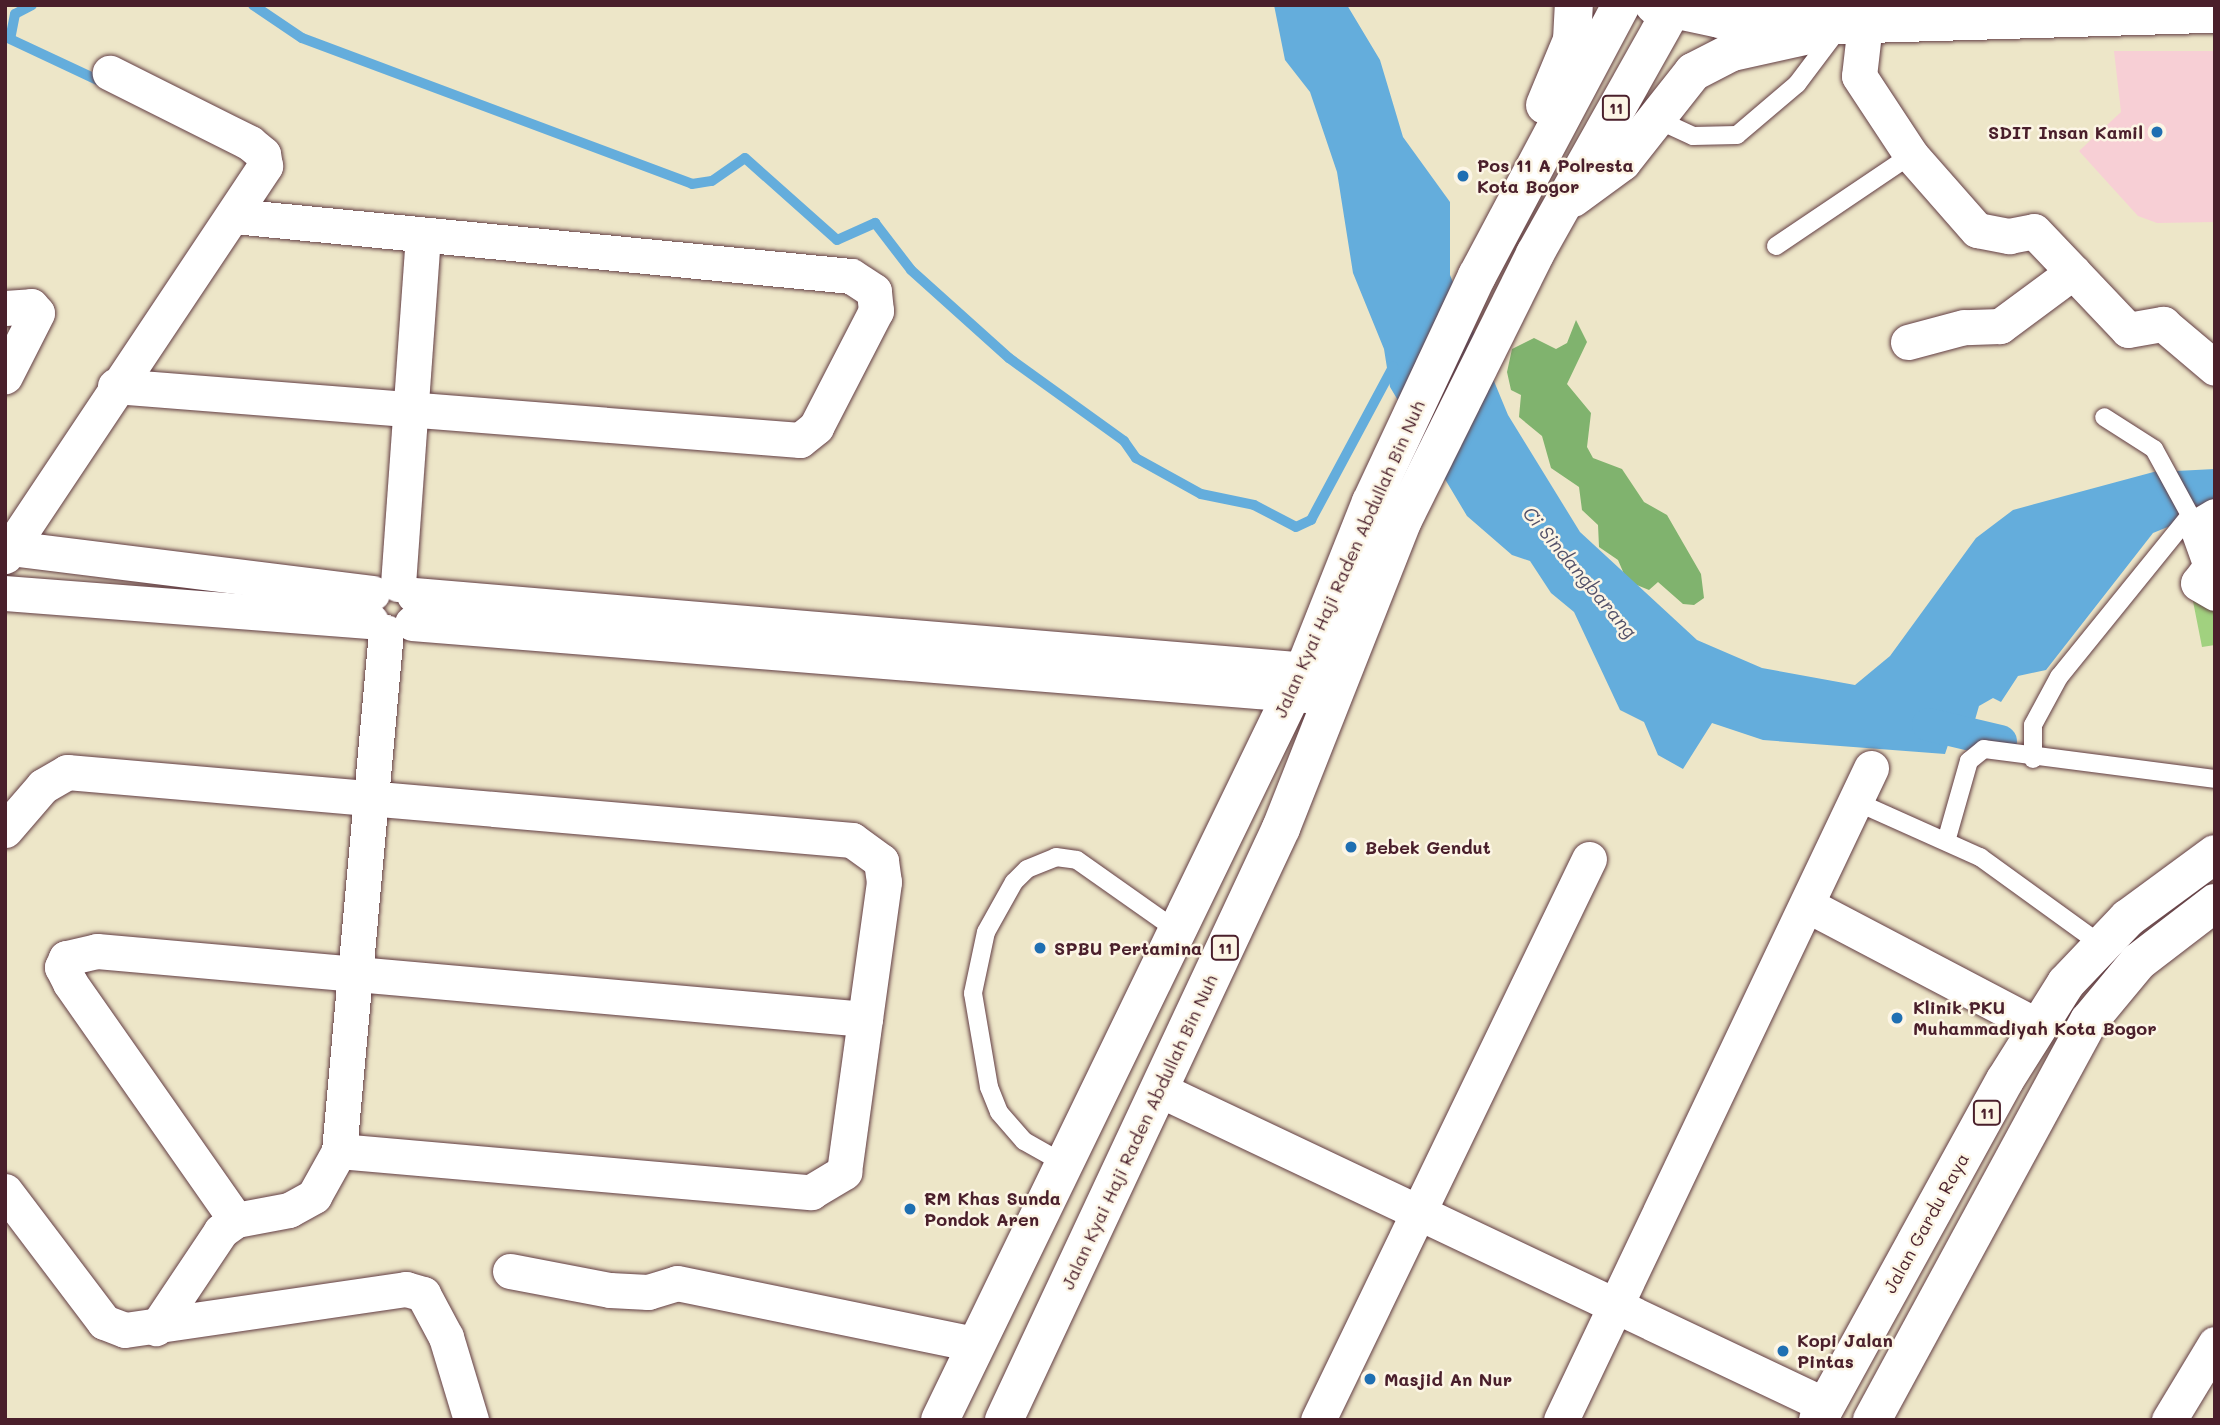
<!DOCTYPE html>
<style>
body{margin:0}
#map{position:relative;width:2220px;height:1425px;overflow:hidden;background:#ede6c8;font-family:Mali,sans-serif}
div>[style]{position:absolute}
.built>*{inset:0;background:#f7cfd5}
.green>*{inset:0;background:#a1d17f}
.forest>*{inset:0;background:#80b36e}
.water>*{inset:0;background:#64addc}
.stream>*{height:10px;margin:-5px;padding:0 5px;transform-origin:5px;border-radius:5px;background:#64addc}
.canal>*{height:33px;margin:-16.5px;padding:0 16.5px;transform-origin:16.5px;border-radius:16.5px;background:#64addc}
.roads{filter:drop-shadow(0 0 2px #623d43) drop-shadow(0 0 2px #623d43)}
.lane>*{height:18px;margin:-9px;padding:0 9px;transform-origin:9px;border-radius:9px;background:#fff}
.street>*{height:35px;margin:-17.5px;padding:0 17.5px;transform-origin:17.5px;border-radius:17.5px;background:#fff}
.highway>*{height:38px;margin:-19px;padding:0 19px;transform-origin:19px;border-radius:19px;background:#fff}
.dots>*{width:19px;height:19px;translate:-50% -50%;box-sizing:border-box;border:4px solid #fcf5e5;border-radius:50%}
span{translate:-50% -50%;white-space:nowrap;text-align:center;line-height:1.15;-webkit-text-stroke:5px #fcf5e5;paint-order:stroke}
.shield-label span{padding:2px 5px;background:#fcf5e5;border:2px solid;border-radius:5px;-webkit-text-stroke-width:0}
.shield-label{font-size:16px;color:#4a1f2b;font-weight:700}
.poi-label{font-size:18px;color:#4a1f2b;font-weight:700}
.right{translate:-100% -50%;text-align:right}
.left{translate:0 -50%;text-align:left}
.street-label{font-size:18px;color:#4a1f2b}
.water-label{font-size:19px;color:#535169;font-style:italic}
.frame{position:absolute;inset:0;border:7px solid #4a1f2b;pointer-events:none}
</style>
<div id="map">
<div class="built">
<div style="clip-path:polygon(2114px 51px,2215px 51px,2215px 222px,2157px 223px,2138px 216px,2079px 151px,2121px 112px)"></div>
</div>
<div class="green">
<div style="clip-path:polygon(2209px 548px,2215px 645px,2202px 647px,2191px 591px,2180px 582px)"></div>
</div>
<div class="forest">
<div style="clip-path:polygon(1576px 320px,1587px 342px,1567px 384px,1591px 413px,1587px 447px,1593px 458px,1622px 469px,1644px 502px,1667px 515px,1701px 574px,1704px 598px,1694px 605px,1683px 604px,1658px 582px,1649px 590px,1627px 581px,1618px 560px,1599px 547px,1598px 525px,1582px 510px,1579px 487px,1551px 468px,1542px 436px,1519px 417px,1521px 395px,1511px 390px,1507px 372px,1512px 349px,1534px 338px,1556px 349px,1567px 343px)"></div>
</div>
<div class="water">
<div style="clip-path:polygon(1274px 5px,1347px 5px,1380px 60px,1403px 137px,1450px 202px,1450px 275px,1508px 415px,1580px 532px,1697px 640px,1762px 668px,1855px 685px,1890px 656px,1976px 538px,2013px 510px,2161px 470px,2185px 520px,2153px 533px,2046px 670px,2018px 676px,2001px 702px,1993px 698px,1979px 706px,1970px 737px,1948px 745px,1945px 754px,1763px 740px,1712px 723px,1683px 769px,1658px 755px,1644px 722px,1620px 710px,1574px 612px,1551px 593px,1530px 561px,1512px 555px,1467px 516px,1390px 387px,1384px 349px,1353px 273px,1337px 172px,1310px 92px,1285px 60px)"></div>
<div style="clip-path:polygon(2215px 469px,2215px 505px,2191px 507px,2176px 471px)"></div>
</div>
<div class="stream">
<div style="left:32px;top:5px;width:19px;rotate:152deg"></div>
<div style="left:15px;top:14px;width:25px;rotate:101deg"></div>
<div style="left:10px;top:39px;width:104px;rotate:25.1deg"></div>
<div style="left:253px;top:5px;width:59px;rotate:34deg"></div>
<div style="left:302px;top:38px;width:416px;rotate:20.5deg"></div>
<div style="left:692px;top:184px;width:20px;rotate:-9deg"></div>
<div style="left:712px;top:181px;width:40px;rotate:-34.9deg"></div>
<div style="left:745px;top:158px;width:123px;rotate:41.7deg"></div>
<div style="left:837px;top:240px;width:42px;rotate:-24.1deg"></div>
<div style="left:875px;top:223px;width:59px;rotate:52.5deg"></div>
<div style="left:911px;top:270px;width:132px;rotate:41.9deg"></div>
<div style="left:1009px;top:358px;width:142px;rotate:35.8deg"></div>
<div style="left:1124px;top:441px;width:21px;rotate:55deg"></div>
<div style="left:1136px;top:458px;width:74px;rotate:29deg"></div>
<div style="left:1201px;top:494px;width:54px;rotate:11.7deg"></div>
<div style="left:1254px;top:505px;width:47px;rotate:27.6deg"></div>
<div style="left:1296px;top:527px;width:17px;rotate:-25deg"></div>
<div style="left:1311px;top:520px;width:174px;rotate:-61.8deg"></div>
</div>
<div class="canal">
<div style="left:1928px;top:724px;width:74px;rotate:13.3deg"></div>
</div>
<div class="roads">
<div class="lane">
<div style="left:1654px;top:118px;width:43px;rotate:24.8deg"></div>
<div style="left:1693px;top:136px;width:44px;rotate:-1.3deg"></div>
<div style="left:1737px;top:135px;width:79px;rotate:-40.4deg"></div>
<div style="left:1797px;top:84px;width:71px;rotate:-53deg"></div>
<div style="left:1776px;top:246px;width:163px;rotate:-34deg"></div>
<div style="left:2033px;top:759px;width:34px;rotate:-90deg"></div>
<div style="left:2033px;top:725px;width:55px;rotate:-61.6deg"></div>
<div style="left:2059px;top:677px;width:208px;rotate:-51deg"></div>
<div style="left:2190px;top:515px;width:75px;rotate:-118.6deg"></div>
<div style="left:2154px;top:449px;width:59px;rotate:-147.4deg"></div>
<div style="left:1859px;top:803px;width:133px;rotate:24.1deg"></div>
<div style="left:1980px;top:857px;width:148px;rotate:35.9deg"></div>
<div style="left:1947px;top:838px;width:80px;rotate:-74.1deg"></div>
<div style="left:1969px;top:761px;width:19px;rotate:-39deg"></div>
<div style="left:1984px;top:749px;width:233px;rotate:7.4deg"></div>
<div style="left:1063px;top:1163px;width:45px;rotate:-150.6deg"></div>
<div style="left:1024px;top:1141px;width:38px;rotate:-131deg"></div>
<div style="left:999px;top:1112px;width:27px;rotate:-112deg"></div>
<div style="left:989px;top:1087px;width:95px;rotate:-99.7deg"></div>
<div style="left:973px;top:993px;width:62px;rotate:-78deg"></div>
<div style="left:986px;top:932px;width:57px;rotate:-60.8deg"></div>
<div style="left:1014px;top:882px;width:18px;rotate:-45deg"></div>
<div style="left:1027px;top:869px;width:31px;rotate:-22deg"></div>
<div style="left:1056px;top:857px;width:21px;rotate:8deg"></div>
<div style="left:1077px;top:860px;width:125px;rotate:35.2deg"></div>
</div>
<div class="street">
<div style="left:1865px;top:24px;width:52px;rotate:96.6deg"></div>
<div style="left:1859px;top:76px;width:95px;rotate:56.6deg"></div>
<div style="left:1911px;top:155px;width:100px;rotate:48.7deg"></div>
<div style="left:1977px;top:230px;width:33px;rotate:11deg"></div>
<div style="left:2009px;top:236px;width:25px;rotate:-11deg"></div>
<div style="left:2034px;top:231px;width:57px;rotate:46.4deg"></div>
<div style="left:2073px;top:272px;width:91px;rotate:143.5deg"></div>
<div style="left:2000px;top:326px;width:36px;rotate:178deg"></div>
<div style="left:1964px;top:327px;width:58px;rotate:165deg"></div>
<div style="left:2073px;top:272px;width:80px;rotate:46.5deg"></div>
<div style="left:2128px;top:330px;width:36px;rotate:-10deg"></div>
<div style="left:2163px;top:324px;width:68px;rotate:40.2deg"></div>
<div style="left:5px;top:308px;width:26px;rotate:-4deg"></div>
<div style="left:31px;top:306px;width:9px;rotate:49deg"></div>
<div style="left:37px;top:313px;width:71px;rotate:116.9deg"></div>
<div style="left:115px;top:386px;width:687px;rotate:4.51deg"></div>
<div style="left:800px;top:440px;width:21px;rotate:-39deg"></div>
<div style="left:816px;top:427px;width:131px;rotate:-62.7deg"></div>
<div style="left:876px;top:311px;width:20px;rotate:-96deg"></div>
<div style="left:874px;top:291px;width:27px;rotate:-147deg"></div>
<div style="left:851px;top:276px;width:621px;rotate:-174.45deg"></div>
<div style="left:2215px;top:516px;width:21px;rotate:149deg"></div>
<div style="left:2197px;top:527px;width:41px;rotate:70.3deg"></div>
<div style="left:2211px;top:566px;width:21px;rotate:127deg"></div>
<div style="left:2198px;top:583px;width:20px;rotate:30deg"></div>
<div style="left:11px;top:548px;width:364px;rotate:7.1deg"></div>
<div style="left:5px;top:556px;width:469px;rotate:-56.3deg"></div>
<div style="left:265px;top:166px;width:12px;rotate:-99deg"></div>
<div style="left:263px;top:154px;width:17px;rotate:-140deg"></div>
<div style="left:250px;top:143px;width:157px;rotate:-153.4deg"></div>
<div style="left:398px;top:584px;width:350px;rotate:-85.9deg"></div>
<div style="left:5px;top:593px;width:367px;rotate:4.4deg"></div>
<div style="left:414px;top:595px;width:920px;rotate:4.8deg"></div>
<div style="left:412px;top:623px;width:910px;rotate:4.6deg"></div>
<div style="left:5px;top:830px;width:58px;rotate:-49.2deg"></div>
<div style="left:43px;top:786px;width:28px;rotate:-30deg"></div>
<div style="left:67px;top:772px;width:788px;rotate:4.95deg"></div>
<div style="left:852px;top:840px;width:36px;rotate:36deg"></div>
<div style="left:881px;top:861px;width:21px;rotate:82deg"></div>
<div style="left:884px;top:882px;width:138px;rotate:97.9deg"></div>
<div style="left:865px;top:1019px;width:771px;rotate:-174.94deg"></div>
<div style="left:97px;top:951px;width:32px;rotate:167deg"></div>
<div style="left:66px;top:958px;width:10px;rotate:114deg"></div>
<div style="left:62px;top:967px;width:18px;rotate:63deg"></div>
<div style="left:70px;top:983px;width:289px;rotate:55deg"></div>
<div style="left:236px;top:1220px;width:19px;rotate:144deg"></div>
<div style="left:221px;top:1231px;width:117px;rotate:123.8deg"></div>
<div style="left:1809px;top:906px;width:259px;rotate:27.7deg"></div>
<div style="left:1158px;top:1089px;width:738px;rotate:25.35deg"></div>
<div style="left:339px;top:1151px;width:521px;rotate:-84.83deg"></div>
<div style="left:5px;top:1191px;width:164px;rotate:52.9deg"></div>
<div style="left:104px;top:1322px;width:22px;rotate:21deg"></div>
<div style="left:125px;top:1330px;width:284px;rotate:-8.3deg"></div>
<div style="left:406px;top:1289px;width:18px;rotate:16deg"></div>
<div style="left:423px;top:1294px;width:49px;rotate:61.9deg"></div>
<div style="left:446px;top:1337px;width:87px;rotate:73.2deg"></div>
<div style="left:236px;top:1220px;width:54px;rotate:-10.7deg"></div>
<div style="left:289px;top:1210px;width:29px;rotate:-29deg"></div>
<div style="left:314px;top:1196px;width:51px;rotate:-60.9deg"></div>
<div style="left:339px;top:1151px;width:474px;rotate:5deg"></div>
<div style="left:811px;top:1192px;width:39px;rotate:-31deg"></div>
<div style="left:844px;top:1172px;width:154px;rotate:-82.2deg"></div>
<div style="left:510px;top:1271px;width:102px;rotate:10.8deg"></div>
<div style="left:610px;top:1290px;width:38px;rotate:3deg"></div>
<div style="left:648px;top:1292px;width:30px;rotate:-17deg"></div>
<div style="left:677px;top:1283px;width:304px;rotate:11.6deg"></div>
<div style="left:1318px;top:1420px;width:623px;rotate:-64.22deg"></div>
<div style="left:1561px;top:1420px;width:722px;rotate:-64.57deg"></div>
<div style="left:2169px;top:1420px;width:89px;rotate:-58.8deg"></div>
</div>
<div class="highway">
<div style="left:1654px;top:5px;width:67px;rotate:12deg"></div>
<div style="left:1720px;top:19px;width:115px;rotate:3deg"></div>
<div style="left:1835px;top:25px;width:380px;rotate:-1.7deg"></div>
<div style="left:1545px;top:105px;width:70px;rotate:-67.4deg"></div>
<div style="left:1572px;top:40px;width:35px;rotate:-87deg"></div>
<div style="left:1573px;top:198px;width:61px;rotate:-36.3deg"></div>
<div style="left:1622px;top:162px;width:115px;rotate:-51.7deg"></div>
<div style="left:1693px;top:72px;width:44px;rotate:-27.1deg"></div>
<div style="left:1732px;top:52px;width:74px;rotate:-12.5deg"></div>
<div style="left:940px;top:1420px;width:839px;rotate:-64.14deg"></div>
<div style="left:1306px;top:665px;width:175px;rotate:-68.3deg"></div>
<div style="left:1371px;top:502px;width:250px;rotate:-64.9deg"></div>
<div style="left:1477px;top:276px;width:307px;rotate:-62deg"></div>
<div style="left:1004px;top:1420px;width:654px;rotate:-64.92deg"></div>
<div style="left:1281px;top:828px;width:331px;rotate:-68.4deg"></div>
<div style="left:1403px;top:520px;width:297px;rotate:-63.6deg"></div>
<div style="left:1535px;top:254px;width:276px;rotate:-60.7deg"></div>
<div style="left:1818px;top:1420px;width:388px;rotate:-61.2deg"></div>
<div style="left:2005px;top:1080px;width:115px;rotate:-57.8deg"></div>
<div style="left:2066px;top:983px;width:90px;rotate:-46.4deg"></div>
<div style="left:2128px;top:918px;width:108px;rotate:-36.3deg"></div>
<div style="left:1872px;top:1420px;width:454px;rotate:-61.5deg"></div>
<div style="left:2089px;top:1021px;width:77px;rotate:-50.3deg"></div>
<div style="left:2138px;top:962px;width:97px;rotate:-37.5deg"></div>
</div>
</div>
<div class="dots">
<div style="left:2157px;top:132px;background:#1f6fb2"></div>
<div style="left:1463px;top:176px;background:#1f6fb2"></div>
<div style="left:1351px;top:847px;background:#1f6fb2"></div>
<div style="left:1040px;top:948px;background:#1f6fb2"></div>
<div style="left:1897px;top:1018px;background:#1f6fb2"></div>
<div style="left:910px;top:1209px;background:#1f6fb2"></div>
<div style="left:1783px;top:1351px;background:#1f6fb2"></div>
<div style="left:1370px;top:1379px;background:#1f6fb2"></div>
</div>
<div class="shield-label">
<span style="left:1616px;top:108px">11</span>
<span style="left:1225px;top:948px">11</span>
<span style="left:1987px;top:1113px">11</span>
</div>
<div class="poi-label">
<span class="right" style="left:2143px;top:132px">SDIT Insan Kamil</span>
<span class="left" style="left:1477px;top:176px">Pos 11 A Polresta<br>Kota Bogor</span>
<span class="left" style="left:1365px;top:847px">Bebek Gendut</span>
<span class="left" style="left:1054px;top:948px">SPBU Pertamina</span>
<span class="left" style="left:1913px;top:1018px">Klinik PKU<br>Muhammadiyah Kota Bogor</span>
<span class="left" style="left:924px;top:1209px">RM Khas Sunda<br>Pondok Aren</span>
<span class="left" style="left:1797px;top:1351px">Kopi Jalan<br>Pintas</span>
<span class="left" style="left:1384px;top:1379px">Masjid An Nur</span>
</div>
<div class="street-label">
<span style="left:1349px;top:559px;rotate:-66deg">Jalan Kyai Haji Raden Abdullah Bin Nuh</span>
<span style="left:1139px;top:1132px;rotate:-65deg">Jalan Kyai Haji Raden Abdullah Bin Nuh</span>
<span style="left:1926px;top:1223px;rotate:-61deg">Jalan Gardu Raya</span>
</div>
<div class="water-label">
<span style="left:1580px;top:572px;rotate:50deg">Ci Sindangbarang</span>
</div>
<div class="frame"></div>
</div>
